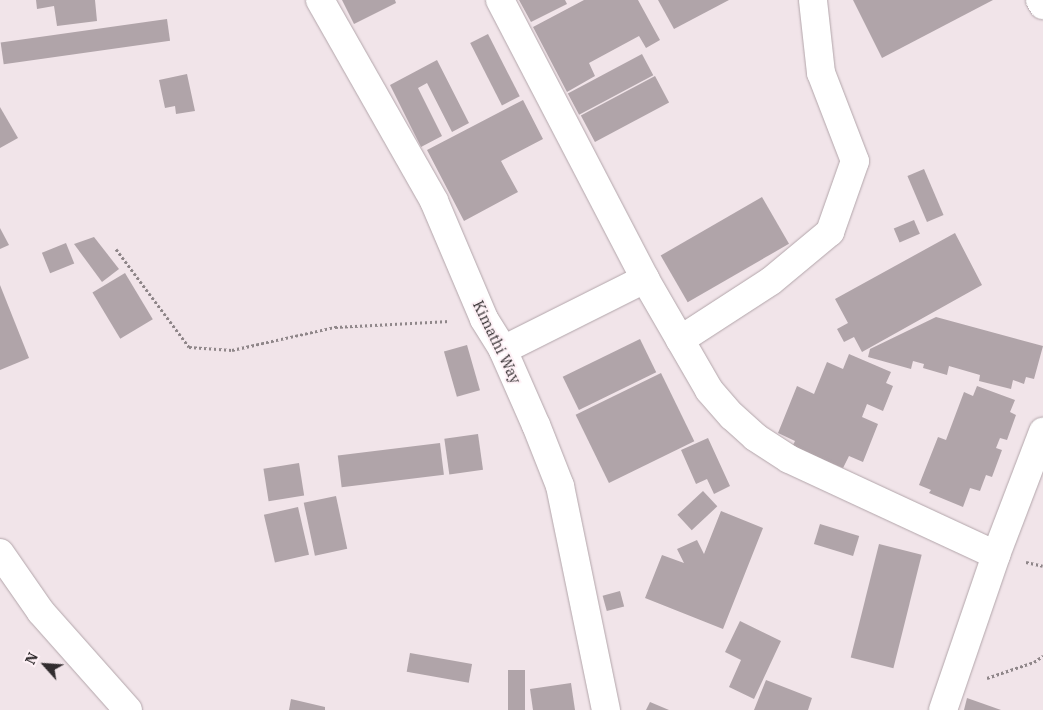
<!DOCTYPE html>
<style>
body{margin:0}
#map{position:relative;width:1043px;height:710px;overflow:hidden;background:#f1e4e9;font-family:"IBM Plex Serif",serif}
div>[style]{position:absolute}
.building>*{inset:0;background:#b0a4a9;transform-origin:0 0}
.path>*{height:3px;margin-top:-1.5px;transform-origin:0;background:repeating-linear-gradient(90deg,#8f8689 0 2.5px,transparent 0 5px)}
.roads{filter:drop-shadow(0 0 1px #b2a5aa) drop-shadow(0 0 1px #b2a5aa)}
.minor>*{height:28px;margin:-14px;padding:0 14px;transform-origin:14px;border-radius:14px;background:#fff}
span{translate:-50% -50%;white-space:nowrap;text-align:center;line-height:1.15;-webkit-text-stroke:4px #fef1f6;paint-order:stroke}
.street-label{font-size:15px;color:#322d2f}
.north{position:absolute;left:20px;top:640px;width:50px;height:50px;-webkit-text-stroke:4px #fef1f6;paint-order:stroke;rotate:296deg;font-size:14px;font-weight:700;line-height:20px;text-align:center;color:#322d2f}
.north::after{content:'';display:block;margin:auto;width:18px;height:22px;background:#322d2f;clip-path:polygon(50% 0,100% 100%,50% 72%,0 100%)}
</style>
<div id="map">
<div class="building">
<div style="clip-path:polygon(36px 0,95px 0,97px 21px,57px 26px,54px 6px,37px 9px)"></div>
<div style="clip-path:polygon(342px 0,395px 0,396px 3px,354px 24px)"></div>
<div style="clip-path:polygon(519px 0,565px 0,567px 4px,531px 22px)"></div>
<div style="clip-path:polygon(584px 0,638px 0,660px 40px,646px 48px,639px 36px,589px 63px,595px 76px,567px 92px,533px 27px)"></div>
<div style="clip-path:polygon(658px 0,729px 0,674px 29px)"></div>
<div style="clip-path:polygon(853px 0,993px 0,882px 58px)"></div>
<div style="left:167px;top:19px;width:22px;height:168px;rotate:82deg"></div>
<div style="left:488px;top:34px;width:70px;height:20px;rotate:63deg"></div>
<div style="left:642px;top:54px;width:24px;height:84px;rotate:62deg"></div>
<div style="clip-path:polygon(437px 60px,469px 123px,452px 132px,427px 83px,418px 88px,442px 136px,421px 147px,390px 85px)"></div>
<div style="clip-path:polygon(187px 74px,195px 111px,176px 114px,175px 106px,165px 108px,159px 80px)"></div>
<div style="left:655px;top:76px;width:30px;height:84px;rotate:62deg"></div>
<div style="clip-path:polygon(523px 100px,543px 139px,501px 161px,518px 192px,464px 221px,427px 150px)"></div>
<div style="clip-path:polygon(0 107px,18px 138px,0 148px)"></div>
<div style="left:924px;top:169px;width:50px;height:18px;rotate:67deg"></div>
<div style="left:762px;top:197px;width:54px;height:117px;rotate:60deg"></div>
<div style="left:914px;top:220px;width:15px;height:22px;rotate:67deg"></div>
<div style="clip-path:polygon(0 228px,9px 245px,0 249px)"></div>
<div style="clip-path:polygon(955px 233px,982px 285px,862px 352px,854px 337px,844px 342px,837px 329px,848px 323px,835px 299px)"></div>
<div style="clip-path:polygon(94px 237px,119px 269px,102px 282px,74px 244px)"></div>
<div style="left:66px;top:243px;width:22px;height:26px;rotate:68deg"></div>
<div style="left:125px;top:273px;width:54px;height:38px;rotate:59deg"></div>
<div style="clip-path:polygon(0 285px,29px 358px,0 370px)"></div>
<div style="clip-path:polygon(936px 317px,1043px 346px,1034px 379px,1026px 377px,1024px 384px,1013px 380px,1011px 389px,979px 381px,980px 375px,949px 366px,947px 375px,923px 368px,924px 364px,913px 361px,911px 369px,868px 357px,870px 349px)"></div>
<div style="left:640px;top:339px;width:37px;height:86px;rotate:64deg"></div>
<div style="left:467px;top:345px;width:47px;height:24px;rotate:74deg"></div>
<div style="clip-path:polygon(849px 354px,891px 372px,886px 383px,893px 386px,883px 411px,867px 404px,862px 417px,878px 424px,863px 462px,849px 456px,843px 468px,792px 447px,795px 441px,778px 433px,797px 386px,814px 394px,827px 362px,843px 369px)"></div>
<div style="left:661px;top:373px;width:76px;height:95px;rotate:64deg"></div>
<div style="clip-path:polygon(977px 386px,1015px 400px,1010px 412px,1016px 415px,1007px 440px,1000px 438px,996px 448px,1002px 450px,992px 477px,986px 475px,980px 491px,970px 488px,963px 507px,929px 493px,931px 490px,919px 485px,938px 437px,946px 440px,964px 392px,973px 396px)"></div>
<div style="left:478px;top:434px;width:36px;height:34px;rotate:82deg"></div>
<div style="clip-path:polygon(708px 438px,730px 486px,714px 494px,707px 479px,696px 484px,681px 450px)"></div>
<div style="left:440px;top:443px;width:32px;height:103px;rotate:83deg"></div>
<div style="left:299px;top:463px;width:33px;height:36px;rotate:81deg"></div>
<div style="left:703px;top:491px;width:21px;height:35px;rotate:47deg"></div>
<div style="left:336px;top:496px;width:54px;height:33px;rotate:78deg"></div>
<div style="left:298px;top:507px;width:49px;height:35px;rotate:77deg"></div>
<div style="clip-path:polygon(721px 511px,763px 528px,723px 629px,645px 598px,662px 555px,684px 563px,677px 549px,697px 540px,704px 554px)"></div>
<div style="left:820px;top:524px;width:41px;height:21px;rotate:17deg"></div>
<div style="left:879px;top:544px;width:44px;height:117px;rotate:14deg"></div>
<div style="left:620px;top:591px;width:16px;height:18px;rotate:75deg"></div>
<div style="clip-path:polygon(740px 621px,781px 641px,754px 699px,729px 687px,741px 660px,725px 652px)"></div>
<div style="left:410px;top:653px;width:63px;height:19px;rotate:10deg"></div>
<div style="left:508px;top:670px;width:17px;height:40px"></div>
<div style="clip-path:polygon(766px 680px,812px 698px,808px 710px,754px 710px)"></div>
<div style="clip-path:polygon(571px 683px,575px 710px,533px 710px,530px 689px)"></div>
<div style="clip-path:polygon(967px 698px,1001px 710px,964px 710px)"></div>
<div style="clip-path:polygon(291px 699px,325px 707px,325px 710px,289px 710px)"></div>
<div style="clip-path:polygon(650px 702px,669px 710px,646px 710px)"></div>
</div>
<div class="path">
<div style="left:116px;top:249px;width:122px;rotate:53.3deg"></div>
<div style="left:189px;top:347px;width:43px;rotate:4deg"></div>
<div style="left:232px;top:350px;width:106px;rotate:-12.6deg"></div>
<div style="left:335px;top:327px;width:115px;rotate:-3deg"></div>
<div style="left:1026px;top:562px;width:17px;rotate:13deg"></div>
<div style="left:987px;top:678px;width:50px;rotate:-18.8deg"></div>
<div style="left:1034px;top:662px;width:11px;rotate:-34deg"></div>
</div>
<div class="roads">
<div class="minor">
<div style="left:320px;top:0;width:231px;rotate:60.4deg"></div>
<div style="left:434px;top:201px;width:128px;rotate:67deg"></div>
<div style="left:484px;top:319px;width:36px;rotate:58deg"></div>
<div style="left:503px;top:350px;width:82px;rotate:66.3deg"></div>
<div style="left:536px;top:425px;width:66px;rotate:68.5deg"></div>
<div style="left:560px;top:486px;width:229px;rotate:78.4deg"></div>
<div style="left:500px;top:0;width:314px;rotate:62.5deg"></div>
<div style="left:645px;top:279px;width:128px;rotate:60deg"></div>
<div style="left:709px;top:390px;width:35px;rotate:49deg"></div>
<div style="left:732px;top:416px;width:31px;rotate:42deg"></div>
<div style="left:755px;top:437px;width:40px;rotate:32.9deg"></div>
<div style="left:789px;top:459px;width:228px;rotate:24.9deg"></div>
<div style="left:1040px;top:0;width:6px;rotate:59deg"></div>
<div style="left:680px;top:340px;width:108px;rotate:-33deg"></div>
<div style="left:771px;top:281px;width:77px;rotate:-39.7deg"></div>
<div style="left:830px;top:232px;width:75px;rotate:-70.6deg"></div>
<div style="left:855px;top:161px;width:94px;rotate:-111.1deg"></div>
<div style="left:821px;top:73px;width:73px;rotate:-96.3deg"></div>
<div style="left:503px;top:350px;width:159px;rotate:-26.6deg"></div>
<div style="left:0;top:553px;width:72px;rotate:55.2deg"></div>
<div style="left:41px;top:612px;width:131px;rotate:48.4deg"></div>
<div style="left:943px;top:710px;width:164px;rotate:-71.1deg"></div>
<div style="left:996px;top:555px;width:132px;rotate:-69.1deg"></div>
</div>
</div>
<div class="street-label">
<span style="left:497px;top:342px;rotate:64deg">Kimathi Way</span>
</div>
<div class="north">N</div>
</div>
